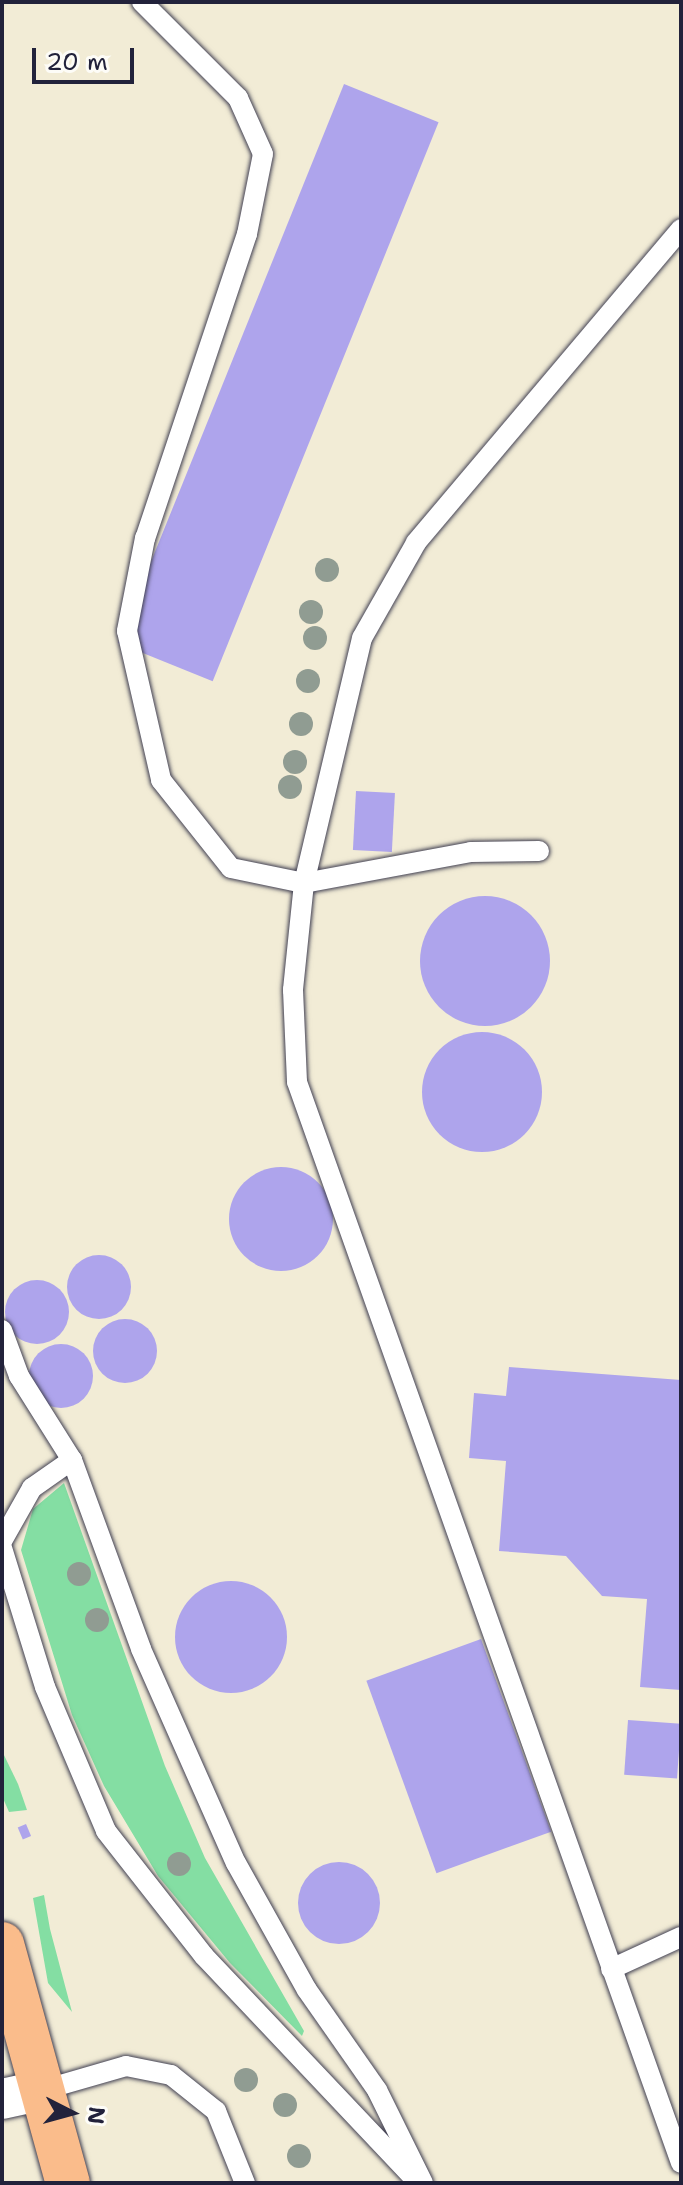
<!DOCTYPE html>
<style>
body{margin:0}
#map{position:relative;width:683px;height:2185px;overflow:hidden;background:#f2ecd6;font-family:"Shantell Sans",sans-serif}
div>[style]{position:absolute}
.green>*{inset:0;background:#84dea3}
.building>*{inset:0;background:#aea4ec;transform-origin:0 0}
.round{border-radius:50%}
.roads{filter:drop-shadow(0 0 2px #414052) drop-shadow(0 0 2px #414052)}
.service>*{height:20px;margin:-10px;padding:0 10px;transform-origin:10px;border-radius:10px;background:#fff}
.minor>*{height:40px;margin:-20px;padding:0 20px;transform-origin:20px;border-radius:20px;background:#fff}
.primary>*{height:44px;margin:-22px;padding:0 22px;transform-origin:22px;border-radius:22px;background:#fabc8b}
.trees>*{width:24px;height:24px;margin:-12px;border-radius:50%;background:#909c92}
span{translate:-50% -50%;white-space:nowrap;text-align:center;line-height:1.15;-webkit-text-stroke:6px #fdfcf7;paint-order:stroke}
.frame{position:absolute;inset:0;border:4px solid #22223b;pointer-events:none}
.north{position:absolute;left:32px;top:2073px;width:80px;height:80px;-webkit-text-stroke:6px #fdfcf7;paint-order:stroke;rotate:96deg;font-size:22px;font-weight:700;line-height:32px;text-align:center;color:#22223b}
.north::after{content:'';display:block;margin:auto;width:28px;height:36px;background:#22223b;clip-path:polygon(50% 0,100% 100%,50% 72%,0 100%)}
.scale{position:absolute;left:32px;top:48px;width:102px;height:36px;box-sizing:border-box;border:4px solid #22223b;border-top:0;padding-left:10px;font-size:24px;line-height:28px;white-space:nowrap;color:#22223b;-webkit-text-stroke:6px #fdfcf7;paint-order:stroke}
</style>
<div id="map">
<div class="green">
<div style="clip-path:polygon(64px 1483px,165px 1766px,205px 1858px,304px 2031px,302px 2036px,230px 1963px,158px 1876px,104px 1786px,72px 1715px,21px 1550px,33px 1509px)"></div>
<div style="clip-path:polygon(2px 1751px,18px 1784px,27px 1810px,9px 1812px,2px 1796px)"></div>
<div style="clip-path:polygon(44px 1895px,50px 1929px,72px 2012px,48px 1983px,33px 1898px)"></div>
</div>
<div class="building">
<div style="left:344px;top:84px;width:102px;height:603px;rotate:22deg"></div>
<div style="left:356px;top:791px;width:39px;height:59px;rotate:3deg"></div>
<div class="round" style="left:420px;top:896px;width:130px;height:130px"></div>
<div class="round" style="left:422px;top:1032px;width:120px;height:120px"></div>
<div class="round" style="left:229px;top:1167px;width:104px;height:104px"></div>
<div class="round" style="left:67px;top:1255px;width:64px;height:64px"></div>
<div class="round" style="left:5px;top:1280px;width:64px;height:64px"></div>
<div class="round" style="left:93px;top:1319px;width:64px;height:64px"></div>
<div class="round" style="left:29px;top:1344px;width:64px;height:64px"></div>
<div style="clip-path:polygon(509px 1367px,681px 1380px,681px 1690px,640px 1687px,647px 1599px,602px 1596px,566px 1556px,499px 1551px,506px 1461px,469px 1458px,474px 1393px,506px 1396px)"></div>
<div class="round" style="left:175px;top:1581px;width:112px;height:112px"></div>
<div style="left:481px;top:1639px;width:205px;height:122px;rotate:70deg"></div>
<div style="left:628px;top:1720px;width:53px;height:55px;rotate:4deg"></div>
<div style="left:26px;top:1824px;width:13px;height:9px;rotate:67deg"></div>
<div class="round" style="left:298px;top:1862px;width:82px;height:82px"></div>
</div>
<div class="roads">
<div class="service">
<div style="left:142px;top:2px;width:136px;rotate:45deg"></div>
<div style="left:238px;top:98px;width:61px;rotate:65.9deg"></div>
<div style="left:263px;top:154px;width:82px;rotate:101.3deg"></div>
<div style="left:247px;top:234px;width:321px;rotate:108.5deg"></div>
<div style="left:145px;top:538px;width:95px;rotate:101deg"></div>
<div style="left:127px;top:631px;width:153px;rotate:77.1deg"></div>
<div style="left:161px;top:780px;width:112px;rotate:51.5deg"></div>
<div style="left:231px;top:868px;width:75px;rotate:11.6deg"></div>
<div style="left:304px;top:883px;width:170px;rotate:-10.5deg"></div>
<div style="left:471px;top:852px;width:68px;rotate:-0.8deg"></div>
<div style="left:681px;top:229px;width:411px;rotate:130.2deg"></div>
<div style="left:416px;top:543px;width:109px;rotate:119.6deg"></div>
<div style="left:362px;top:638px;width:252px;rotate:103.3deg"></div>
<div style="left:304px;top:883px;width:108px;rotate:95.9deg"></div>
<div style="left:293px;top:990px;width:92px;rotate:87.5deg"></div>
<div style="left:297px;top:1082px;width:1147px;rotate:70.44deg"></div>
<div style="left:2px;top:1330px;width:49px;rotate:69.7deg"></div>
<div style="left:19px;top:1376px;width:99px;rotate:57.8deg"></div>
<div style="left:72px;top:1460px;width:201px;rotate:69.9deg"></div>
<div style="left:141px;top:1649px;width:234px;rotate:66.1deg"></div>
<div style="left:236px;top:1863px;width:145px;rotate:60.8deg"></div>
<div style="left:307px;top:1990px;width:122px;rotate:55deg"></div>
<div style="left:377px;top:2090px;width:104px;rotate:63.7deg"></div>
<div style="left:2px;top:1541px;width:61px;rotate:-60.5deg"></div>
<div style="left:32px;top:1488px;width:49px;rotate:-35deg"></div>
<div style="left:2px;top:1548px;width:145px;rotate:72.8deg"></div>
<div style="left:45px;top:1687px;width:156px;rotate:67deg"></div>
<div style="left:106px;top:1831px;width:159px;rotate:51.9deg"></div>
<div style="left:204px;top:1956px;width:304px;rotate:46.6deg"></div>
<div style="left:611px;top:1969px;width:77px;rotate:-24.6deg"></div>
<div style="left:43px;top:2090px;width:86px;rotate:-16.1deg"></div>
<div style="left:126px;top:2066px;width:46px;rotate:11.3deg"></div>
<div style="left:171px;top:2075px;width:58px;rotate:38.7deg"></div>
<div style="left:216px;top:2111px;width:78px;rotate:68.1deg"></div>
</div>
<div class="minor">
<div style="left:2px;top:2099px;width:42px;rotate:-12.4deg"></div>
</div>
<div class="primary">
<div style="left:2px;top:1944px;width:248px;rotate:74.6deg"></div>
</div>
</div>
<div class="trees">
<div style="left:327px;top:570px"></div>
<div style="left:311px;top:612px"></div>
<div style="left:315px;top:638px"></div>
<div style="left:308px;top:681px"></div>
<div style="left:301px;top:724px"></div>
<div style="left:295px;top:762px"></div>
<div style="left:290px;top:787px"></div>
<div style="left:79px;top:1574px"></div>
<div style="left:97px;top:1620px"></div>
<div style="left:179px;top:1864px"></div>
<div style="left:246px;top:2080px"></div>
<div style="left:285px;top:2105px"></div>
<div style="left:299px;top:2156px"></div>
</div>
<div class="frame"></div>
<div class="north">N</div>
<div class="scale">20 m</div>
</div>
